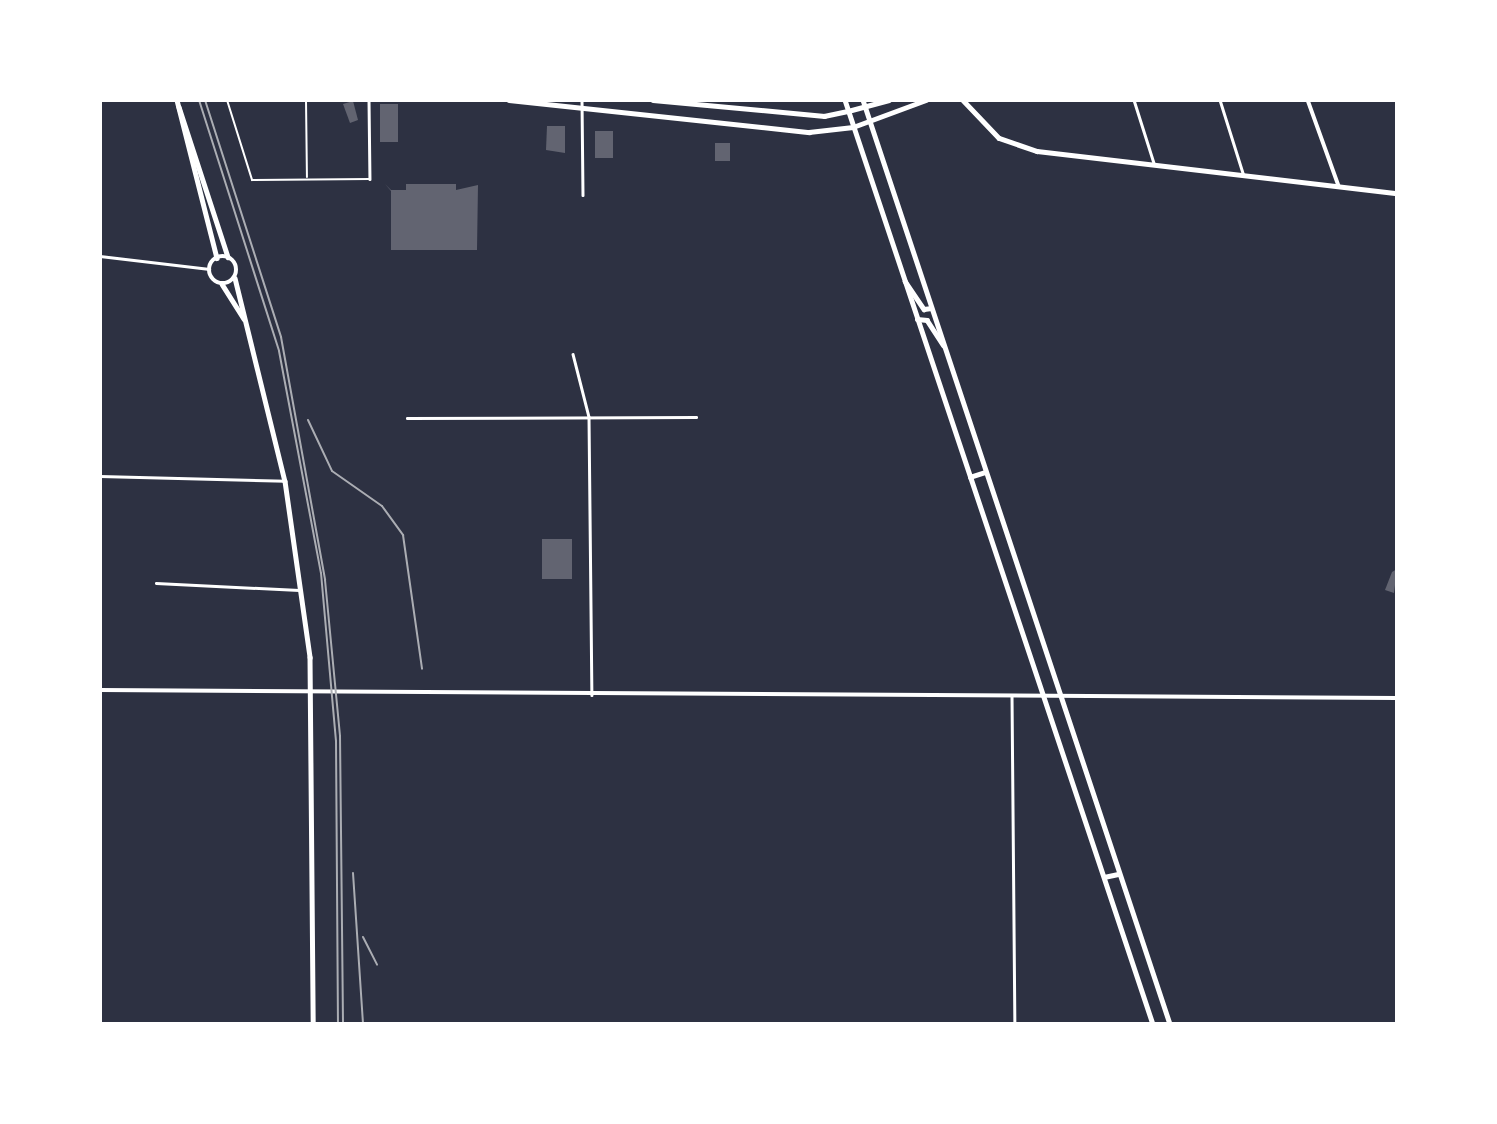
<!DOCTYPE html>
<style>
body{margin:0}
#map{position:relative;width:1497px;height:1124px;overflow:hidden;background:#2d3142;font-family:"PT Sans Narrow",sans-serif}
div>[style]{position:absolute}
.building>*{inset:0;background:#626471;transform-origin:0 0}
.service>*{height:2px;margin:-1px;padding:0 1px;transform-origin:1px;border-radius:1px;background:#fff}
.minor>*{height:2.5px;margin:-1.25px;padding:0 1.25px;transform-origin:1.25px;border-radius:1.25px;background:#fff}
.tertiary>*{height:3.5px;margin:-1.75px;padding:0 1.75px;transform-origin:1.75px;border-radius:1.75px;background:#fff}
.secondary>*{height:4.5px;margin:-2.25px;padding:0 2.25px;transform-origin:2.25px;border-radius:2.25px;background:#fff}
.secondary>.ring{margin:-2.25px;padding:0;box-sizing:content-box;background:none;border:4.5px solid #fff;border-radius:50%}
.primary>*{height:4.5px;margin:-2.25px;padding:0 2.25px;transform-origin:2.25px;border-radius:2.25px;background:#fff}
.tram>*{height:2px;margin:-1px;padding:0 1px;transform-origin:1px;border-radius:1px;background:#abadb3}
.rail>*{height:2px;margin:-1px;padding:0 1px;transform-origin:1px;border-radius:1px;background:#abadb3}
span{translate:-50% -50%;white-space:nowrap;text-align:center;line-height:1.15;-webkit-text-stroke:7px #fff;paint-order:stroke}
.frame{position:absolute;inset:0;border:102px solid #fff;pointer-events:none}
</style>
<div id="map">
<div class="building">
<div style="clip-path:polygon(353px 101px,358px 120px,350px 123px,343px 104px)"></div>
<div style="left:380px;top:104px;width:18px;height:38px"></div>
<div style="clip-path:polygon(547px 126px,565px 126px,565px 153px,546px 150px)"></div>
<div style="left:595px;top:131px;width:18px;height:27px"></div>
<div style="left:715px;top:143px;width:15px;height:18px"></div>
<div style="clip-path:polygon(385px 184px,391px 190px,406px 190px,406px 184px,456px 184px,456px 190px,478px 185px,477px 250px,391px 250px,391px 191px)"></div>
<div style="left:542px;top:539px;width:30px;height:40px"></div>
<div style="clip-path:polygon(1397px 569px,1394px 593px,1385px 590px,1392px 572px)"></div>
</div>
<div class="service">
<div style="left:227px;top:100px;width:84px;rotate:72.6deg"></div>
<div style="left:252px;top:180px;width:118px;rotate:-0.5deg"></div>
<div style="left:306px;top:100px;width:77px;rotate:89.3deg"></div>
</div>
<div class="minor">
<div style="left:369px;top:100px;width:79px;rotate:89.3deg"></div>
<div style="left:582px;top:100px;width:95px;rotate:89.4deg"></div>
<div style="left:1134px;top:100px;width:66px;rotate:72.4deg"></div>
<div style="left:1220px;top:100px;width:77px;rotate:72.5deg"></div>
<div style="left:100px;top:256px;width:110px;rotate:6.8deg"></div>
<div style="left:573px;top:354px;width:65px;rotate:75.7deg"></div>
<div style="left:589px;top:417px;width:278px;rotate:89.4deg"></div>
<div style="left:407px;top:418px;width:289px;rotate:-0.2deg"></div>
<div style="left:100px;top:476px;width:185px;rotate:1.5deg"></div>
<div style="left:156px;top:583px;width:143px;rotate:2.8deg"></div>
<div style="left:1012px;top:695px;width:329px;rotate:89.5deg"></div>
</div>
<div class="tertiary">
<div style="left:1308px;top:100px;width:91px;rotate:70.2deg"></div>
<div style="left:100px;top:690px;width:1297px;rotate:0.35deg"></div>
</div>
<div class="secondary">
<div style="left:177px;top:100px;width:163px;rotate:75.8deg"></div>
<div style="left:509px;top:100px;width:302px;rotate:6.1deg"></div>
<div style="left:809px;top:132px;width:44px;rotate:-6.5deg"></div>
<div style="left:653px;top:100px;width:172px;rotate:5.3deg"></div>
<div style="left:824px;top:116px;width:25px;rotate:-12deg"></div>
<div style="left:179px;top:107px;width:158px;rotate:71.9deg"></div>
<div class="ring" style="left:209px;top:256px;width:23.5px;height:23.5px"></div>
<div style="left:235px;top:278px;width:209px;rotate:76.2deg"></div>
<div style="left:285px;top:481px;width:178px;rotate:81.9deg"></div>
<div style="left:310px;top:657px;width:367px;rotate:89.5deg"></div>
<div style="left:222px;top:284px;width:41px;rotate:57.8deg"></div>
</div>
<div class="primary">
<div style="left:845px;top:100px;width:974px;rotate:71.57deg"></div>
<div style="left:863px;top:100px;width:974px;rotate:71.62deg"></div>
<div style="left:963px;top:100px;width:52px;rotate:46.5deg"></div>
<div style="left:999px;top:138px;width:40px;rotate:18.9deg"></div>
<div style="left:1037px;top:151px;width:362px;rotate:6.7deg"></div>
<div style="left:848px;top:111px;width:42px;rotate:-15deg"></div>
<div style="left:853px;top:127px;width:78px;rotate:-20.3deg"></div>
<div style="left:905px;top:281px;width:34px;rotate:56deg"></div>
<div style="left:924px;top:309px;width:7px;rotate:-8deg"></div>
<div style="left:917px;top:319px;width:10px;rotate:6deg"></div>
<div style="left:927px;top:320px;width:30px;rotate:57deg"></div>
<div style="left:970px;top:477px;width:16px;rotate:-18deg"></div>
<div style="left:1104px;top:877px;width:14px;rotate:-12deg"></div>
</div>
<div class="tram">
<div style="left:199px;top:100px;width:263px;rotate:72.3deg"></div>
<div style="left:279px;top:351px;width:226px;rotate:79.3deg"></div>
<div style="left:321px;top:573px;width:169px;rotate:84.9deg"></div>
<div style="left:336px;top:741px;width:283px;rotate:89.6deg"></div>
</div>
<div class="rail">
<div style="left:205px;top:100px;width:249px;rotate:72.2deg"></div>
<div style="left:281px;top:337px;width:247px;rotate:79.7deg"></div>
<div style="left:325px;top:580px;width:157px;rotate:84.5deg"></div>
<div style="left:340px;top:736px;width:288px;rotate:89.4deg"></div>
<div style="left:308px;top:420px;width:56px;rotate:64.8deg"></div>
<div style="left:332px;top:471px;width:61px;rotate:35deg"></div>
<div style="left:382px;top:506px;width:36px;rotate:54deg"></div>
<div style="left:403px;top:535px;width:135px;rotate:81.9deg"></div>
<div style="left:353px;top:873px;width:151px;rotate:86.2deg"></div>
<div style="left:363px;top:937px;width:31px;rotate:63deg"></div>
</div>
<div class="frame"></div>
</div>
